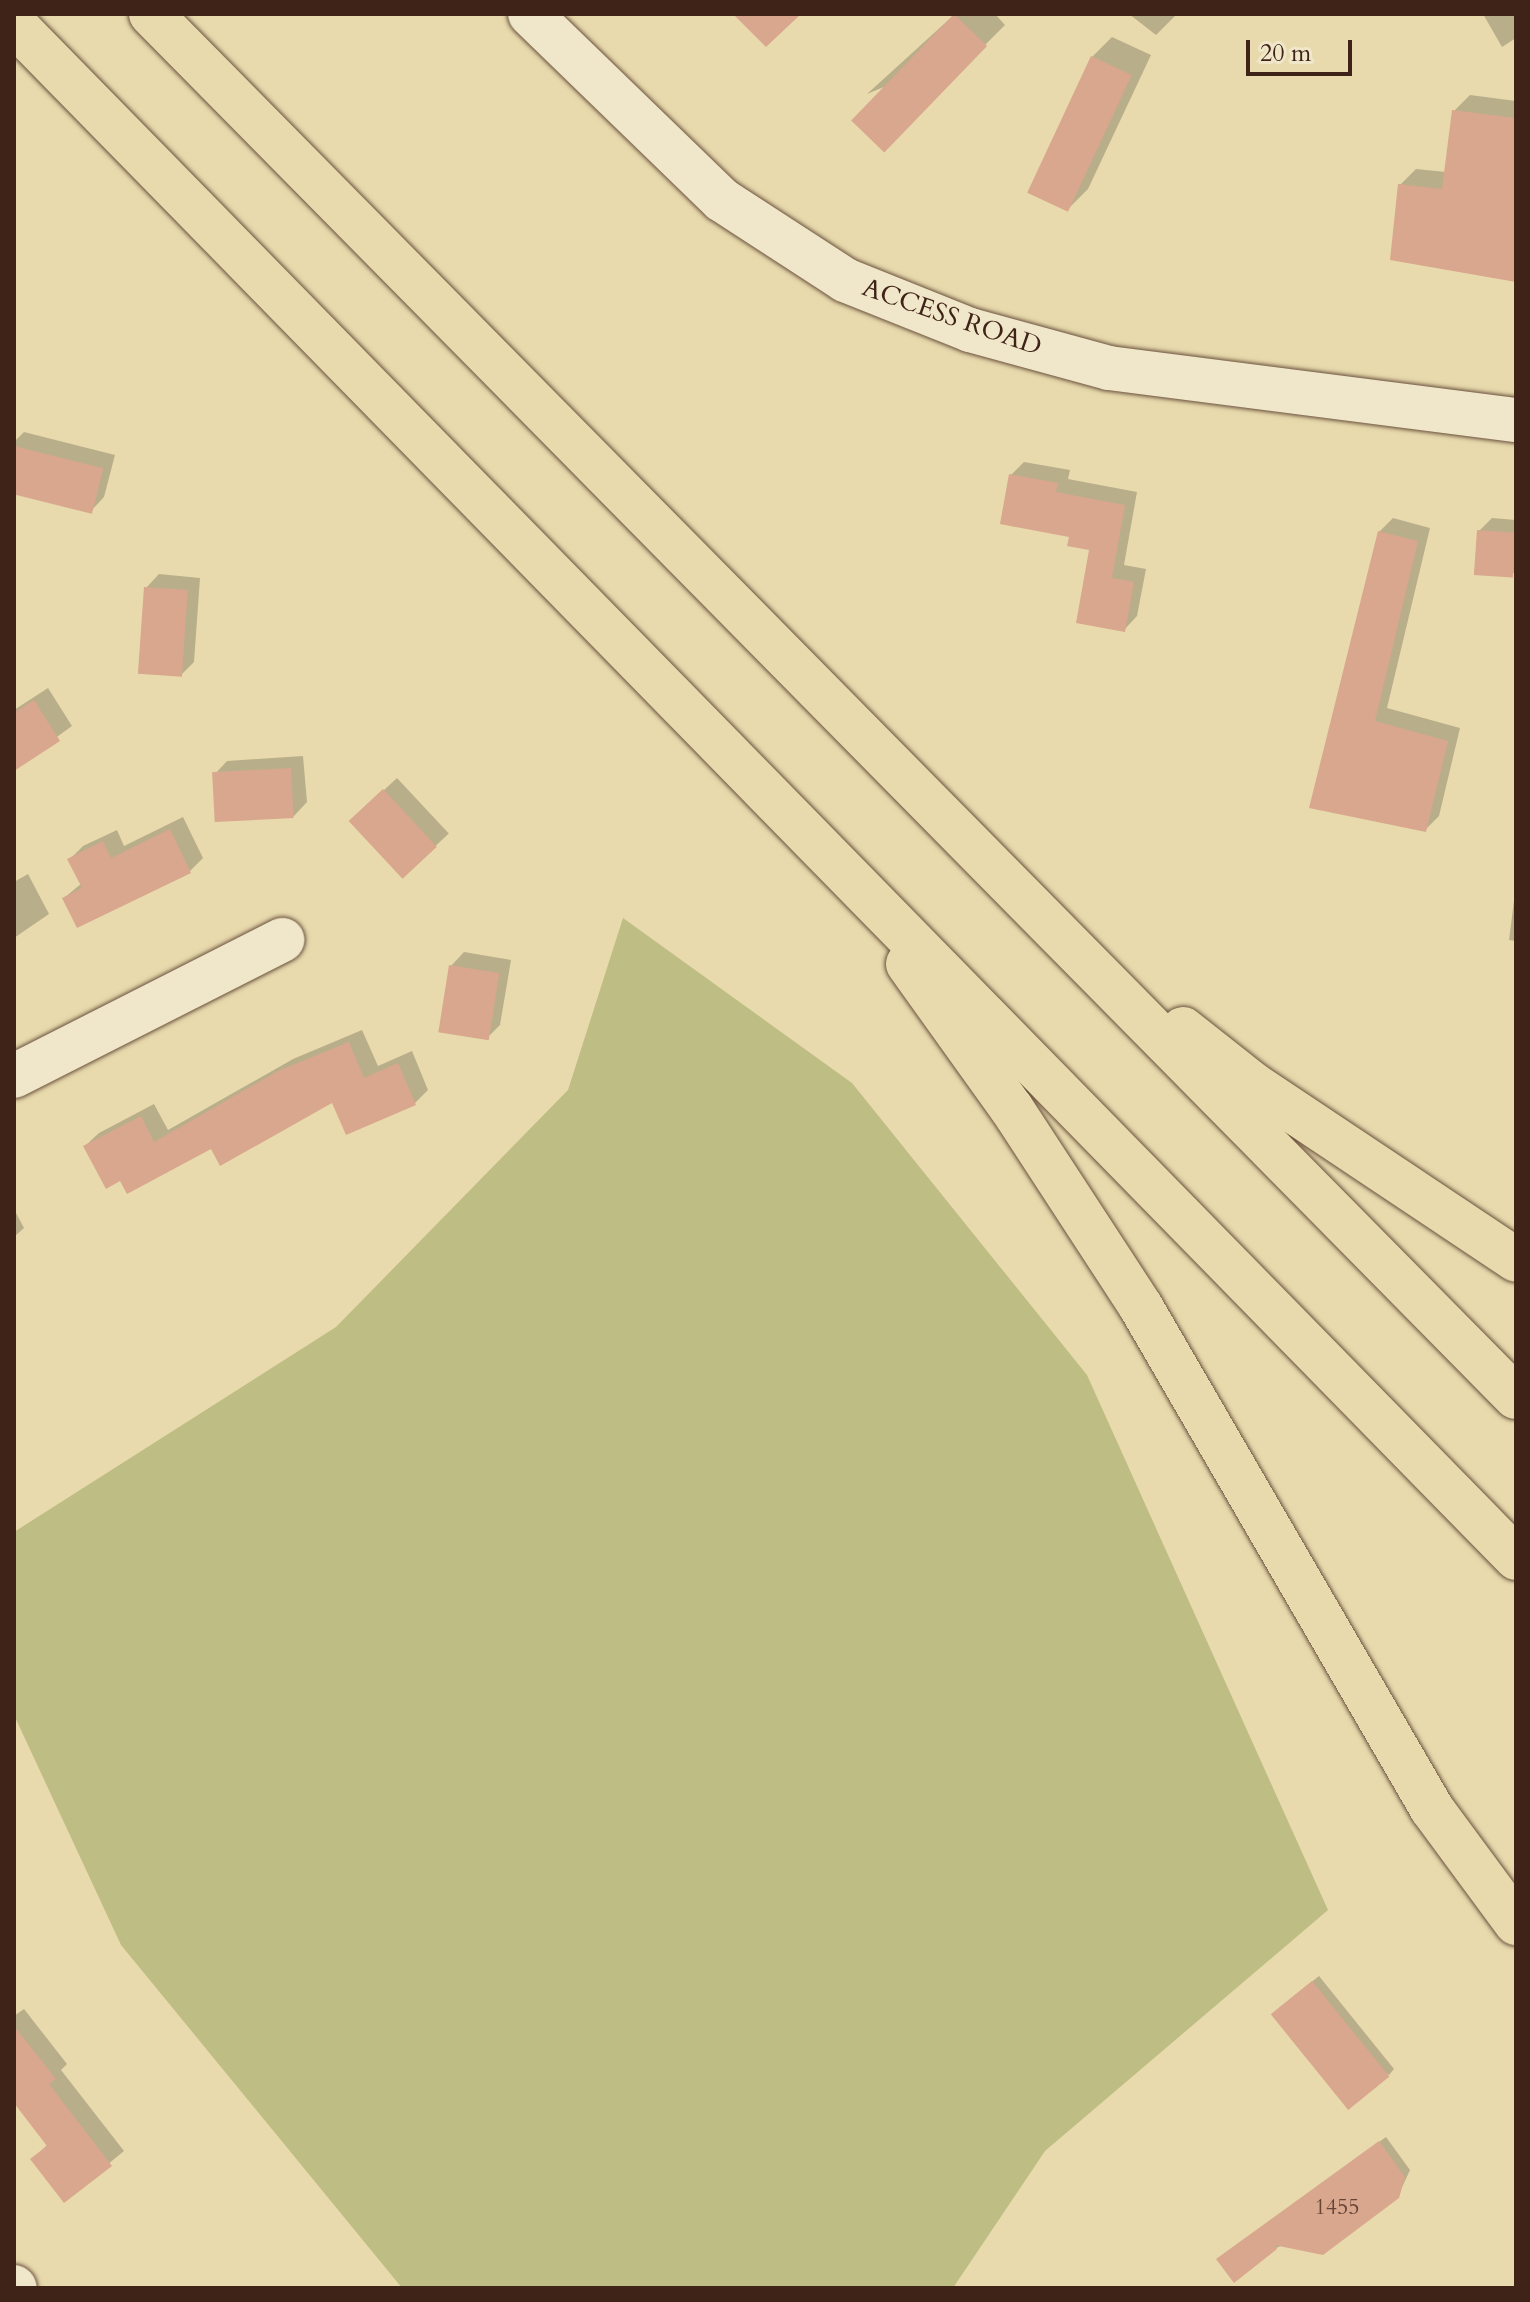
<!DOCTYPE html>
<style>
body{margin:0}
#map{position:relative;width:1530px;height:2302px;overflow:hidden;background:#e8daad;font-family:Cardo,serif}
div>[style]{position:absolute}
.green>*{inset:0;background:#bebd84}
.shadow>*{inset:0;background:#0003;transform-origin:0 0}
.building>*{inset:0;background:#d9a68e;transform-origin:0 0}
.roads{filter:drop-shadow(0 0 2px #6a513d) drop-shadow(0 0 2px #6a513d)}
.minor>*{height:44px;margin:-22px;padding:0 22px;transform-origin:22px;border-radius:22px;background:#f0e7ca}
.highway>*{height:44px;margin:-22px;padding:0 22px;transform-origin:22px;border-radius:22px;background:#e8daad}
span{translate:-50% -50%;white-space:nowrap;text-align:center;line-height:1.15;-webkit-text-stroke:8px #f0e7ca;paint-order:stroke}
.number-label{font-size:22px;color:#664436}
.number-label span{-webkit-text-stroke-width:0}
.street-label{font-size:26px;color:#402318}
.frame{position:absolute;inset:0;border:16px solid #402318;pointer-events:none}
.scale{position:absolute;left:1246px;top:40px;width:106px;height:36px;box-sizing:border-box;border:4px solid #402318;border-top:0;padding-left:10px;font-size:24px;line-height:28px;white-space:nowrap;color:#402318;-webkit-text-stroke:6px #f0e7ca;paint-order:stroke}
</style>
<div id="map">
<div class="green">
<div style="clip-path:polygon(623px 918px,852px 1083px,1087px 1375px,1328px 1910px,1045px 2151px,953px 2288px,402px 2288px,121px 1945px,14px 1715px,14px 1532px,336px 1327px,568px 1090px)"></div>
</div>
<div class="shadow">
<div style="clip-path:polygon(955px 14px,995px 14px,1005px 25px,985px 45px,867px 94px)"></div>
<div style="clip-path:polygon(1129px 14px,1177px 14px,1156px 35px)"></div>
<div style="clip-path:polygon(1483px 14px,1516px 14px,1516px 38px,1502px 47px)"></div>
<div style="clip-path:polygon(1112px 37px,1151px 55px,1088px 189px,1068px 209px,1092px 57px)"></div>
<div style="clip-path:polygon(1470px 95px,1516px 101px,1516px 279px,1400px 185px,1416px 169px,1446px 172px,1454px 111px)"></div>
<div style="clip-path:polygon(24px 432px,115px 455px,104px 497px,91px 511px,14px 491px,14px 442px)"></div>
<div style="clip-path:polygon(1024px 462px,1070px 470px,1068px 479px,1137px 492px,1124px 565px,1146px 569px,1137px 616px,1124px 630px,1091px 548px,1071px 535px,1011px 475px)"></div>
<div style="clip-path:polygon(1393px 518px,1430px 528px,1387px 708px,1460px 728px,1439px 816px,1425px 830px,1312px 806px,1379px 532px)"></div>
<div style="clip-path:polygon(1492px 518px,1516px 520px,1516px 576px,1479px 531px)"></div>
<div style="clip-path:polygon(159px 574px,200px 578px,194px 662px,180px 676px,146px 588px)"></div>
<div style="clip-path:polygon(48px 688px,72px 726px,14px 768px,14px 710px)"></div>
<div style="clip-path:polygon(303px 756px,307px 802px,294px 816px,214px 775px,227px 761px)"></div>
<div style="left:397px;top:778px;width:76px;height:62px;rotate:47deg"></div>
<div style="clip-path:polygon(183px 817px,203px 858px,190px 871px,78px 925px,64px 898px,82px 883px,70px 859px,83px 846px,117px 830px,124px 846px)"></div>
<div style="clip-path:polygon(28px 874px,49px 914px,14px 938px,14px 882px)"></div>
<div style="clip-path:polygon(1516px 885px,1516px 941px,1509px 940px)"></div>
<div style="clip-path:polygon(464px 952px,511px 960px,500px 1025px,487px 1038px,451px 966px)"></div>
<div style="clip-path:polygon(362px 1030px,378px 1066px,412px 1051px,428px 1090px,415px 1103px,333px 1100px,121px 1179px,85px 1146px,99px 1133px,154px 1104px,168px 1130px,293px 1059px)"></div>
<div style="clip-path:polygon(14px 1209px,24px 1228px,14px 1237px)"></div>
<div style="clip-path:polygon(1319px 1976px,1394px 2069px,1389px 2075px,1279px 2008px)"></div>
<div style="clip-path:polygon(24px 2009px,67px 2064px,61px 2070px,124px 2151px,64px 2200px,33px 2159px,48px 2144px,14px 2100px,14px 2016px)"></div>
<div style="clip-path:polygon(1386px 2137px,1410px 2170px,1398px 2196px,1276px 2248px,1218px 2259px)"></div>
</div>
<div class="building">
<div style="clip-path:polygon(733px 14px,801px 14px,766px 47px)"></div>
<div style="left:954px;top:14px;width:46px;height:148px;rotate:44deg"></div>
<div style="left:1091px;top:56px;width:45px;height:151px;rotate:25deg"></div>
<div style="clip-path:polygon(1452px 110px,1516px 118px,1516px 282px,1390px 260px,1398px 184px,1442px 189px)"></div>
<div style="left:14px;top:446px;width:92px;height:47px;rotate:14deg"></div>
<div style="clip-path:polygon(1009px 474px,1058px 483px,1056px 492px,1125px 505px,1112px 578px,1134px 582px,1125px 632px,1076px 623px,1089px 550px,1067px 546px,1069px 537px,1000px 524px)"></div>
<div style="left:1477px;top:530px;width:39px;height:45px;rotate:4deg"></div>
<div style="clip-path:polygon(1378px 531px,1418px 541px,1375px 721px,1448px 741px,1426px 832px,1309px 808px)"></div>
<div style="left:144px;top:587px;width:44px;height:87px;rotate:4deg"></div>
<div style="clip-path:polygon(34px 700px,60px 741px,14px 771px,14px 713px)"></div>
<div style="left:291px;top:768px;width:50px;height:79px;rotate:87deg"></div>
<div style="left:383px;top:789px;width:79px;height:47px;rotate:47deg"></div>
<div style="clip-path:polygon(170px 829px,191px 873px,77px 928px,62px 898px,82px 888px,67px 859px,103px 841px,111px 858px)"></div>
<div style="left:449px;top:965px;width:51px;height:68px;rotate:9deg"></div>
<div style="clip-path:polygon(349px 1042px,364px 1078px,398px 1063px,416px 1105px,346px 1135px,332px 1103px,220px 1166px,211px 1149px,127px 1194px,120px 1181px,106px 1189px,83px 1146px,141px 1116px,154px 1142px,278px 1071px)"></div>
<div style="left:1312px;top:1981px;width:123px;height:53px;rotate:51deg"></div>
<div style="clip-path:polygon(14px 2026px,56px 2079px,49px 2084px,112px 2166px,64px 2203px,30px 2159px,47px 2146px,14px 2103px)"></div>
<div style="clip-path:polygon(1379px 2141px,1405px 2177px,1399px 2198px,1323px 2255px,1274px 2245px,1277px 2249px,1234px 2283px,1216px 2259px)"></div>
</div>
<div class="roads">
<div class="minor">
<div style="left:530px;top:14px;width:267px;rotate:44.1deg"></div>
<div style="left:722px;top:200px;width:147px;rotate:33deg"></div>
<div style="left:845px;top:280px;width:135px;rotate:21.8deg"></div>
<div style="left:970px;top:330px;width:144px;rotate:15.3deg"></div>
<div style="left:1109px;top:368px;width:410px;rotate:7.3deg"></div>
<div style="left:14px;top:1076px;width:301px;rotate:-26.9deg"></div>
<div style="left:14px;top:2287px;width:1px;rotate:45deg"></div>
</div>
<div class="highway">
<div style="left:151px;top:14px;width:1943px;rotate:45.38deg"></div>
<div style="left:14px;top:24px;width:2147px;rotate:45.6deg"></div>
<div style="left:908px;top:964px;width:178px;rotate:54.4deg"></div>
<div style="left:1012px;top:1109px;width:236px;rotate:56.9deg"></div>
<div style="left:1141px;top:1307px;width:580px;rotate:59.9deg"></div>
<div style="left:1432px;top:1809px;width:142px;rotate:53.6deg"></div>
<div style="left:1183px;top:1029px;width:90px;rotate:38.3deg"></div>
<div style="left:1254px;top:1085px;width:315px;rotate:33.7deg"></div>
</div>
</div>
<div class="number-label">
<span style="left:1337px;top:2208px">1455</span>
</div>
<div class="street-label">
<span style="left:952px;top:317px;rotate:19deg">ACCESS ROAD</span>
</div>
<div class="frame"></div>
<div class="scale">20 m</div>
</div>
